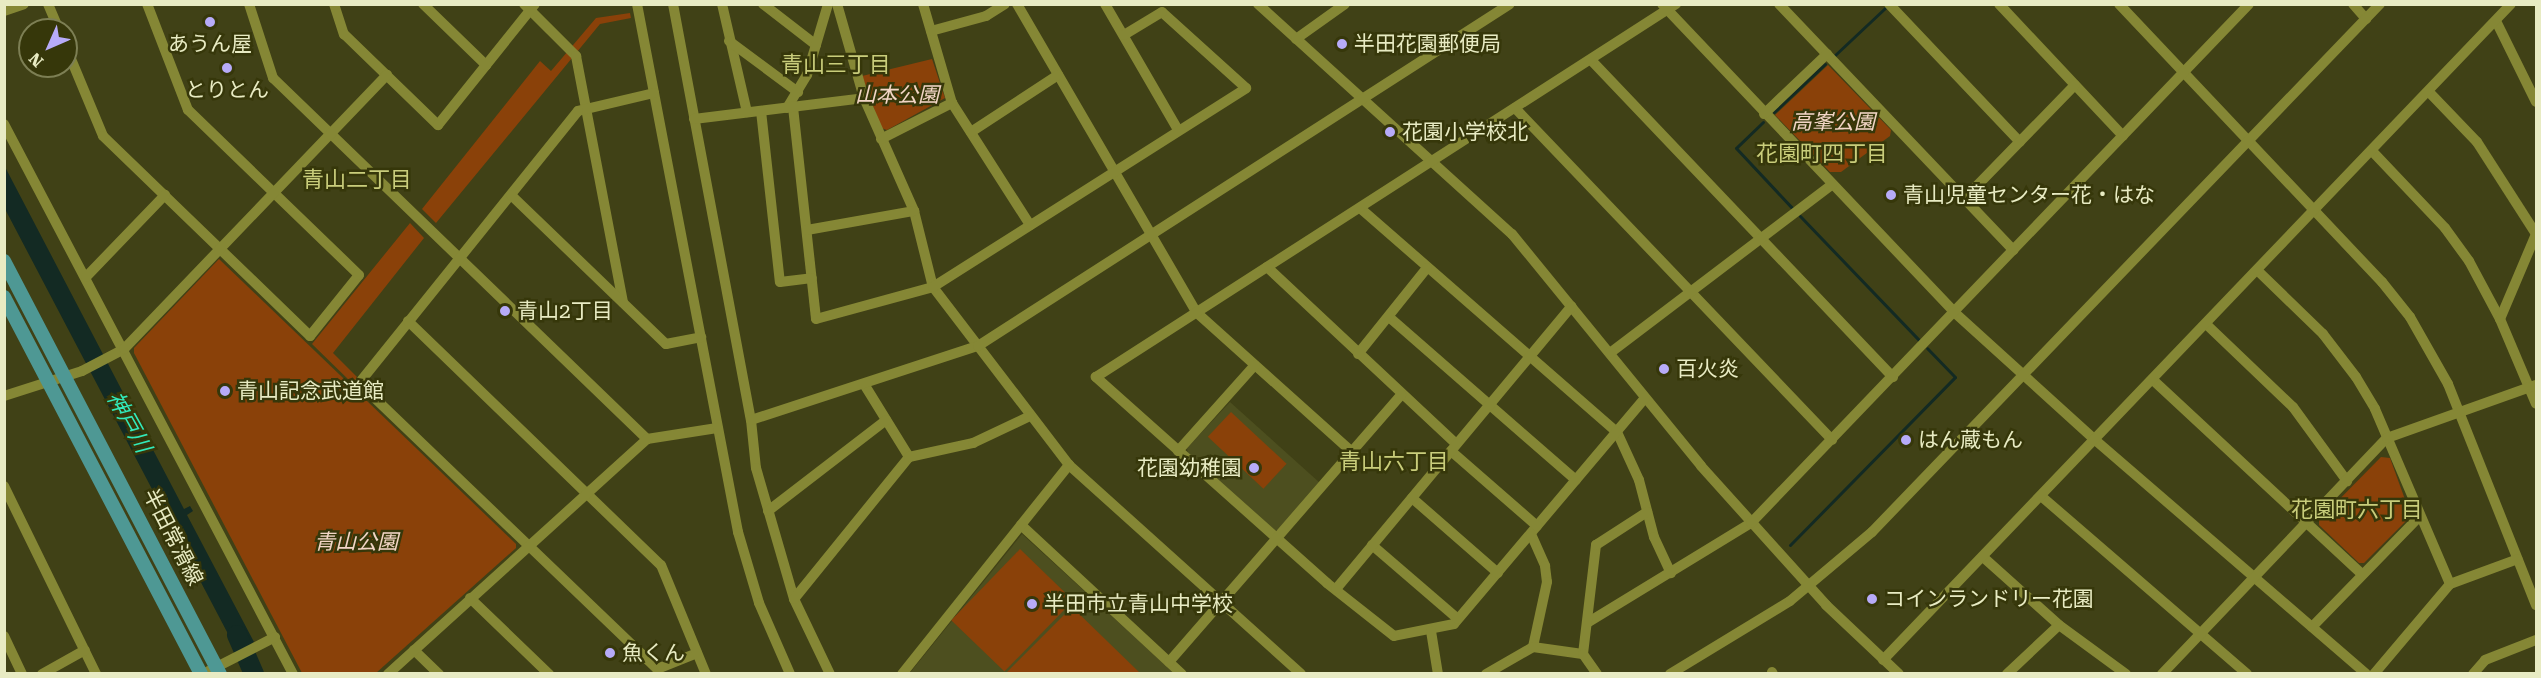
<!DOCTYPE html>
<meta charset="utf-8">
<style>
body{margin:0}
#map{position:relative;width:2541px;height:678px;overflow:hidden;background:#404116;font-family:"Roboto Serif","Noto Sans JP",serif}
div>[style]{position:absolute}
.built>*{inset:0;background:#4d4f1f}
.green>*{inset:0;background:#8a4109;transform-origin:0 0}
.water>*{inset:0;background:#132a23}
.stream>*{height:3px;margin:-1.5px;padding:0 1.5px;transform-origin:1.5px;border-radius:1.5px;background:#132a23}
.river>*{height:20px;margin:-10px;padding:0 10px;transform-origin:10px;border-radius:10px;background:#132a23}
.minor>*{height:10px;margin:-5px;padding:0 5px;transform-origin:5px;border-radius:5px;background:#858735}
.major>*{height:14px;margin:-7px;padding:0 7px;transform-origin:7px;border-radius:7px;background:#4e9894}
.dots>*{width:16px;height:16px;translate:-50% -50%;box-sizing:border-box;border:3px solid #36370a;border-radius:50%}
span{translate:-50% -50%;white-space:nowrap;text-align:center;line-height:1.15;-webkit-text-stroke:5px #36370a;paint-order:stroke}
.poi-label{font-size:21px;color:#e8ebc3}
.left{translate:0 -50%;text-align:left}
.right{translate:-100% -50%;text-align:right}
.park-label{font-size:21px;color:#f3d6c6;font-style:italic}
.street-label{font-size:21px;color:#e8ebc3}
.neighbourhood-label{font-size:22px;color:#c9cd7b}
.water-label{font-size:22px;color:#32eabc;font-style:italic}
.frame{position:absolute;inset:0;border:6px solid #e8ebc3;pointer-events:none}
.north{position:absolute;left:18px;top:18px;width:60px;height:60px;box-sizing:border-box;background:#36370a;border:2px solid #7d7f54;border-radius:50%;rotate:225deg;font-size:16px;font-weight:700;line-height:24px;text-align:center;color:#e8ebc3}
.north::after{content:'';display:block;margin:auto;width:21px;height:27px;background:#b7abf8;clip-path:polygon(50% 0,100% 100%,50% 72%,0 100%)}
</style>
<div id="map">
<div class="built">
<div style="clip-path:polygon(1230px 402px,1320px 483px,1281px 530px,1274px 531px,1188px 454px,1187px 448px)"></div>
<div style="clip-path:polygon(1022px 534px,1174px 673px,909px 674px)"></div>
</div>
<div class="green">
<div style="clip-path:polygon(630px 13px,631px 18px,600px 24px,436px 223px,422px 209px,540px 61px,551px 71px,596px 18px)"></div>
<div style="clip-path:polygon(932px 59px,945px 98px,887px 130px,881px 128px,862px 76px)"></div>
<div style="clip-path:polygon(1828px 65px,1891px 130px,1890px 136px,1841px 172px,1830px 172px,1775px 115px)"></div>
<div style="clip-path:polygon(410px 223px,424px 238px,333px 353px,357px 377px,353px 384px,312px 344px)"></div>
<div style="clip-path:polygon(219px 259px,516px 544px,516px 548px,376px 673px,302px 673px,134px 353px,134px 348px)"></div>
<div style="left:1231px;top:412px;width:76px;height:34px;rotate:43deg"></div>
<div style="clip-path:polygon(2381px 457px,2390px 458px,2411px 516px,2364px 563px,2359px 563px,2319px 525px,2319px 520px)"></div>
<div style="left:1020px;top:549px;width:74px;height:99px;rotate:44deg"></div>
<div style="clip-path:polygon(1072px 607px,1140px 673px,1006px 673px)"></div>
</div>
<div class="water">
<div style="clip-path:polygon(4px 165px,184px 509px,190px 506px,193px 511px,187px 515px,254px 642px,237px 651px,5px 209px)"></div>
</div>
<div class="stream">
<div style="left:1835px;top:55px;width:69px;rotate:-43.2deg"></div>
<div style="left:1774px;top:112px;width:70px;rotate:-43.3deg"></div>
<div style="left:1763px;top:122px;width:37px;rotate:136deg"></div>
<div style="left:1736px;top:148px;width:83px;rotate:46.9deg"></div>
<div style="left:1800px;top:216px;width:172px;rotate:46.2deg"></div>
<div style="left:1790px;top:545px;width:235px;rotate:-45.5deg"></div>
<div style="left:1955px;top:377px;width:40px;rotate:-134deg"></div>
</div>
<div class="river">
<div style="left:237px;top:635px;width:43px;rotate:66.4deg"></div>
</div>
<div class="minor">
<div style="left:48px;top:4px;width:28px;rotate:67deg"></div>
<div style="left:249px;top:4px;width:78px;rotate:72deg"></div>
<div style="left:273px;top:78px;width:520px;rotate:43.99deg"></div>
<div style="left:647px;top:439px;width:71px;rotate:-8.9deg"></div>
<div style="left:334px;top:4px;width:32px;rotate:72deg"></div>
<div style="left:344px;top:34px;width:131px;rotate:44.1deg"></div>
<div style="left:438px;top:125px;width:155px;rotate:-51.3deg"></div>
<div style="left:423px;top:4px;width:88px;rotate:44.1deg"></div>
<div style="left:524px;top:4px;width:74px;rotate:45deg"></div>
<div style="left:576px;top:56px;width:251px;rotate:79.2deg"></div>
<div style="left:637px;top:4px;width:538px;rotate:79.17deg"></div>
<div style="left:738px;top:532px;width:74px;rotate:73.5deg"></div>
<div style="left:759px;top:603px;width:77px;rotate:66.4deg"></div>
<div style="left:673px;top:4px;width:423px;rotate:79.4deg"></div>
<div style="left:751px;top:420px;width:48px;rotate:84.1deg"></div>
<div style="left:756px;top:468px;width:136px;rotate:73.8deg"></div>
<div style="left:794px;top:599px;width:83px;rotate:64.4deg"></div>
<div style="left:722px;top:4px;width:111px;rotate:77deg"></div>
<div style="left:763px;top:4px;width:67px;rotate:37.7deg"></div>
<div style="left:837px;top:4px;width:98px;rotate:74deg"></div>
<div style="left:864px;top:98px;width:124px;rotate:66.1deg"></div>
<div style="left:914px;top:211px;width:78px;rotate:76deg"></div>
<div style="left:933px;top:287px;width:224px;rotate:52.6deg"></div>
<div style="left:1069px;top:465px;width:312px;rotate:42deg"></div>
<div style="left:923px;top:4px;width:103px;rotate:73.7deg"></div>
<div style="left:952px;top:103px;width:145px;rotate:57.4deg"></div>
<div style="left:1017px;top:4px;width:356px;rotate:59.8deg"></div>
<div style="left:1196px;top:312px;width:210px;rotate:41.9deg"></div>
<div style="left:1105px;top:4px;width:146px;rotate:59.9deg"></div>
<div style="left:1258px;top:4px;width:343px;rotate:42.2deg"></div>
<div style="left:1512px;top:234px;width:299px;rotate:50.8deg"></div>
<div style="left:1701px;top:466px;width:187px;rotate:48deg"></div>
<div style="left:1826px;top:605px;width:100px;rotate:43.4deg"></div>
<div style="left:1662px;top:4px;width:424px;rotate:46.5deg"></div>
<div style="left:1954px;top:312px;width:189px;rotate:42.2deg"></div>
<div style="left:2094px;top:439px;width:359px;rotate:40.8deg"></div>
<div style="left:1779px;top:4px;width:340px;rotate:46.4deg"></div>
<div style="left:1889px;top:4px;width:190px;rotate:46.5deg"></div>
<div style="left:1999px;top:4px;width:181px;rotate:46.8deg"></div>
<div style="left:2119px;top:4px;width:383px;rotate:46.6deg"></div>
<div style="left:2382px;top:282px;width:45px;rotate:51.3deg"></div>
<div style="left:2410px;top:317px;width:77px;rotate:60.4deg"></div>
<div style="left:2448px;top:384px;width:238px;rotate:68.3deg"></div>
<div style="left:2353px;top:4px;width:20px;rotate:49deg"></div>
<div style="left:4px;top:11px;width:21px;rotate:-19deg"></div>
<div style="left:2496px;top:21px;width:90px;rotate:63.7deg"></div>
<div style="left:931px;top:31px;width:57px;rotate:-15.3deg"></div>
<div style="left:986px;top:16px;width:22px;rotate:-32deg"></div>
<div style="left:1296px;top:39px;width:60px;rotate:-35.5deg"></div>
<div style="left:729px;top:41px;width:86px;rotate:36.5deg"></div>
<div style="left:66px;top:47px;width:96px;rotate:67.4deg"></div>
<div style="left:103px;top:136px;width:288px;rotate:44deg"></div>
<div style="left:310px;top:336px;width:78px;rotate:-51.2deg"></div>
<div style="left:359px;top:275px;width:238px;rotate:-136deg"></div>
<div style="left:188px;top:110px;width:114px;rotate:-111.1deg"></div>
<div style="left:1591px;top:60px;width:438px;rotate:46.4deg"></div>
<div style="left:2429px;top:92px;width:69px;rotate:46.2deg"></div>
<div style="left:2477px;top:142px;width:109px;rotate:57.3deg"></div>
<div style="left:654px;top:93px;width:78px;rotate:166.7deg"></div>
<div style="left:578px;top:111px;width:349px;rotate:128.8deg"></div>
<div style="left:359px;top:383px;width:413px;rotate:43.8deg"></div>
<div style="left:657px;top:669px;width:43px;rotate:-21.8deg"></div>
<div style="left:793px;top:107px;width:213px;rotate:83.8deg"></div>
<div style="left:816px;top:319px;width:121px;rotate:-15.3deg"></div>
<div style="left:933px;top:287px;width:371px;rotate:-32.4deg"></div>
<div style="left:1246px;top:88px;width:113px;rotate:-137.9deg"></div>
<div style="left:1162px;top:12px;width:44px;rotate:148.8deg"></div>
<div style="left:787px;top:108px;width:39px;rotate:-59deg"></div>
<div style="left:807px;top:75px;width:74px;rotate:-73.5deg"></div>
<div style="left:1515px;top:108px;width:459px;rotate:46.3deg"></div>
<div style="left:761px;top:111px;width:172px;rotate:83.7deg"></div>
<div style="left:780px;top:282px;width:32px;rotate:-7deg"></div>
<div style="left:1764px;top:114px;width:87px;rotate:-43.6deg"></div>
<div style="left:694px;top:119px;width:171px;rotate:-7deg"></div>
<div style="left:4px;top:124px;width:621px;rotate:62.28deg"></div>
<div style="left:971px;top:132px;width:104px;rotate:-33.2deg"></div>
<div style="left:881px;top:139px;width:80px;rotate:-26.9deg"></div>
<div style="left:2372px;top:151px;width:106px;rotate:46.5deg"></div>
<div style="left:2445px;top:228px;width:41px;rotate:54deg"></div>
<div style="left:2469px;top:261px;width:66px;rotate:61.9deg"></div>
<div style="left:2500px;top:319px;width:92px;rotate:67deg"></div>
<div style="left:511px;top:195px;width:215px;rotate:43.9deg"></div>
<div style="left:666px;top:344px;width:36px;rotate:-11deg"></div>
<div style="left:1964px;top:199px;width:159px;rotate:-45.8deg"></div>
<div style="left:1360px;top:208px;width:341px;rotate:41.1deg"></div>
<div style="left:1617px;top:432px;width:53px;rotate:65.4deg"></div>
<div style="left:1639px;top:480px;width:59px;rotate:75.3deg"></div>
<div style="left:1654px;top:537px;width:40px;rotate:65deg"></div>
<div style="left:807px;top:230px;width:109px;rotate:-10.1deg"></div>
<div style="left:1267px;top:267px;width:259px;rotate:43.1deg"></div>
<div style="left:2257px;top:270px;width:92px;rotate:44.1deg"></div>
<div style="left:2323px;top:334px;width:54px;rotate:52.5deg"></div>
<div style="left:2356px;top:377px;width:37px;rotate:59deg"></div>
<div style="left:2375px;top:409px;width:190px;rotate:66.8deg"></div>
<div style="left:86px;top:277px;width:114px;rotate:-46.1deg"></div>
<div style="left:1389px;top:317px;width:248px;rotate:41.1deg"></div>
<div style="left:2500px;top:319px;width:92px;rotate:-67deg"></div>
<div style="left:408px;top:321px;width:351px;rotate:44deg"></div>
<div style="left:661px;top:565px;width:118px;rotate:67.6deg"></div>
<div style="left:2206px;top:324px;width:120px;rotate:43.7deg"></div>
<div style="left:2293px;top:407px;width:92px;rotate:53.9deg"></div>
<div style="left:1610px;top:353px;width:278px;rotate:-37.2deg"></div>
<div style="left:1358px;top:354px;width:110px;rotate:-51.3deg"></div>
<div style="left:2153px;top:380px;width:285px;rotate:42.9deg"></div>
<div style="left:864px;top:384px;width:86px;rotate:58.3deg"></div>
<div style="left:4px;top:396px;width:82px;rotate:-17.8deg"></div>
<div style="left:82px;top:371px;width:47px;rotate:-27.6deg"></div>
<div style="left:124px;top:349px;width:380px;rotate:-46.2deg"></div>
<div style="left:1645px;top:398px;width:296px;rotate:130.2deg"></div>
<div style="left:1454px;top:624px;width:61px;rotate:168.7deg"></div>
<div style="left:1394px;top:636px;width:85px;rotate:-141.7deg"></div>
<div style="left:1327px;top:583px;width:310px;rotate:-138.3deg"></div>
<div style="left:1096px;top:377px;width:690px;rotate:-32.75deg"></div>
<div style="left:751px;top:420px;width:239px;rotate:-18.1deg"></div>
<div style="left:978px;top:346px;width:632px;rotate:-32.74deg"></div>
<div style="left:1178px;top:451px;width:115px;rotate:-48.2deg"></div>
<div style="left:1451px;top:451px;width:114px;rotate:41.1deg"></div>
<div style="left:4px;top:486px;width:209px;rotate:63.9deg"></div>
<div style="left:2041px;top:496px;width:272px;rotate:40.8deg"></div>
<div style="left:1412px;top:498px;width:114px;rotate:41.1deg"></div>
<div style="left:768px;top:511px;width:149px;rotate:-37.6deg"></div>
<div style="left:1021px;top:525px;width:219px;rotate:42.8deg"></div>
<div style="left:1531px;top:534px;width:35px;rotate:66deg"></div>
<div style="left:1545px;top:566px;width:16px;rotate:83deg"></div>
<div style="left:1547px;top:582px;width:66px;rotate:102.2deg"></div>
<div style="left:1372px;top:545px;width:113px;rotate:40.7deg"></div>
<div style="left:1983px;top:557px;width:102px;rotate:41.8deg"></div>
<div style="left:2059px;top:625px;width:83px;rotate:36.2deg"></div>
<div style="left:1336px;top:589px;width:368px;rotate:-50.2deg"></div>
<div style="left:470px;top:598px;width:110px;rotate:43.9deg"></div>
<div style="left:794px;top:599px;width:183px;rotate:-51deg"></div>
<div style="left:909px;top:457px;width:66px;rotate:-12.3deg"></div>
<div style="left:973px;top:443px;width:63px;rotate:-25.3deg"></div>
<div style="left:1587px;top:623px;width:192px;rotate:-31.4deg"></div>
<div style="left:1751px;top:523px;width:719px;rotate:-46.18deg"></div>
<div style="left:2312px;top:627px;width:155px;rotate:-45.8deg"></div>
<div style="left:1431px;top:631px;width:44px;rotate:80.8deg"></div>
<div style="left:4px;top:636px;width:42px;rotate:64.7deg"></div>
<div style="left:414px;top:650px;width:35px;rotate:44deg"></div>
<div style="left:1583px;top:654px;width:110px;rotate:-83.2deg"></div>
<div style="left:1596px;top:545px;width:61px;rotate:-32.9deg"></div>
<div style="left:1883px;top:660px;width:908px;rotate:-46.25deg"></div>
<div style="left:1169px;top:662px;width:354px;rotate:-49deg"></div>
<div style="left:1772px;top:672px;width:2px;rotate:63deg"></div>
<div style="left:42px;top:674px;width:49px;rotate:-29.2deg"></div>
<div style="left:203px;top:674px;width:81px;rotate:-27.2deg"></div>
<div style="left:388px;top:674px;width:350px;rotate:-42.2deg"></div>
<div style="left:902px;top:674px;width:268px;rotate:-51.4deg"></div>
<div style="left:1486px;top:674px;width:54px;rotate:-29.9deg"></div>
<div style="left:1533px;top:647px;width:50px;rotate:8deg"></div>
<div style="left:1583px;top:654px;width:24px;rotate:55deg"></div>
<div style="left:1670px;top:674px;width:140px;rotate:-31.3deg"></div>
<div style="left:1790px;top:601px;width:107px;rotate:-40.1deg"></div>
<div style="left:1872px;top:532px;width:733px;rotate:-46.11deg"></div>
<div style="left:2007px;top:674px;width:71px;rotate:-43.3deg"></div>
<div style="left:2162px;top:674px;width:326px;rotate:-46.4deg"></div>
<div style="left:2387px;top:438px;width:158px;rotate:-19.6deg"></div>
<div style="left:2374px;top:674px;width:118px;rotate:-49.8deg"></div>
<div style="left:2450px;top:584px;width:72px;rotate:-20.2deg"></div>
<div style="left:2473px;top:674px;width:18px;rotate:-49deg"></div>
<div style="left:2485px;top:660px;width:55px;rotate:-21.4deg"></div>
</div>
<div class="major">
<div style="left:4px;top:261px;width:466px;rotate:62.4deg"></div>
<div style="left:4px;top:297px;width:425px;rotate:62.4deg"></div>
</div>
<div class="dots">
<div style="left:210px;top:22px;background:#b7abf8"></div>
<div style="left:1342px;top:44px;background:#b7abf8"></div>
<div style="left:227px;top:68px;background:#b7abf8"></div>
<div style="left:1390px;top:132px;background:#b7abf8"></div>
<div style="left:1891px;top:195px;background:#b7abf8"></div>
<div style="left:505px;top:311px;background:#b7abf8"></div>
<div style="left:1664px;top:369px;background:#b7abf8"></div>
<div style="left:225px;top:391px;background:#b7abf8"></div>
<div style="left:1906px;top:440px;background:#b7abf8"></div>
<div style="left:1254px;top:468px;background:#b7abf8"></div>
<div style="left:1872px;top:599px;background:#b7abf8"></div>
<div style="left:1032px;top:604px;background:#b7abf8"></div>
<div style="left:610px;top:653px;background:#b7abf8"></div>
</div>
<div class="poi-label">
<span style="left:210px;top:44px">あうん屋</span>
<span class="left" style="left:1354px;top:44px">半田花園郵便局</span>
<span style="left:227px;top:90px">とりとん</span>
<span class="left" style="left:1402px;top:132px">花園小学校北</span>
<span class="left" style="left:1903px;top:195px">青山児童センター花・はな</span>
<span class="left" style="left:517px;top:311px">青山2丁目</span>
<span class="left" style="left:1676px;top:369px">百火炎</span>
<span class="left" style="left:237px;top:391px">青山記念武道館</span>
<span class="left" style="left:1918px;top:440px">はん蔵もん</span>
<span class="right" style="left:1242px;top:468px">花園幼稚園</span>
<span class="left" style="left:1884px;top:599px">コインランドリー花園</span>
<span class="left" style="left:1044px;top:604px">半田市立青山中学校</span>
<span class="left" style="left:622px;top:653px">魚くん</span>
</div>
<div class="park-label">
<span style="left:897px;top:95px">山本公園</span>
<span style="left:1833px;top:122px">高峯公園</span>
<span style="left:356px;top:542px">青山公園</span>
</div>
<div class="street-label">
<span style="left:173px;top:537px;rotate:63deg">半田常滑線</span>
</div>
<div class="neighbourhood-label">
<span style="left:836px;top:65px">青山三丁目</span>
<span style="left:1822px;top:154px">花園町四丁目</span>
<span style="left:357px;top:180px">青山二丁目</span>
<span style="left:1394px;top:462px">青山六丁目</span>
<span style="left:2357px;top:510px">花園町六丁目</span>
</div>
<div class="water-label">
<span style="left:129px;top:422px;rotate:61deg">神戸川</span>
</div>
<div class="frame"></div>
<div class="north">N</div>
</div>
